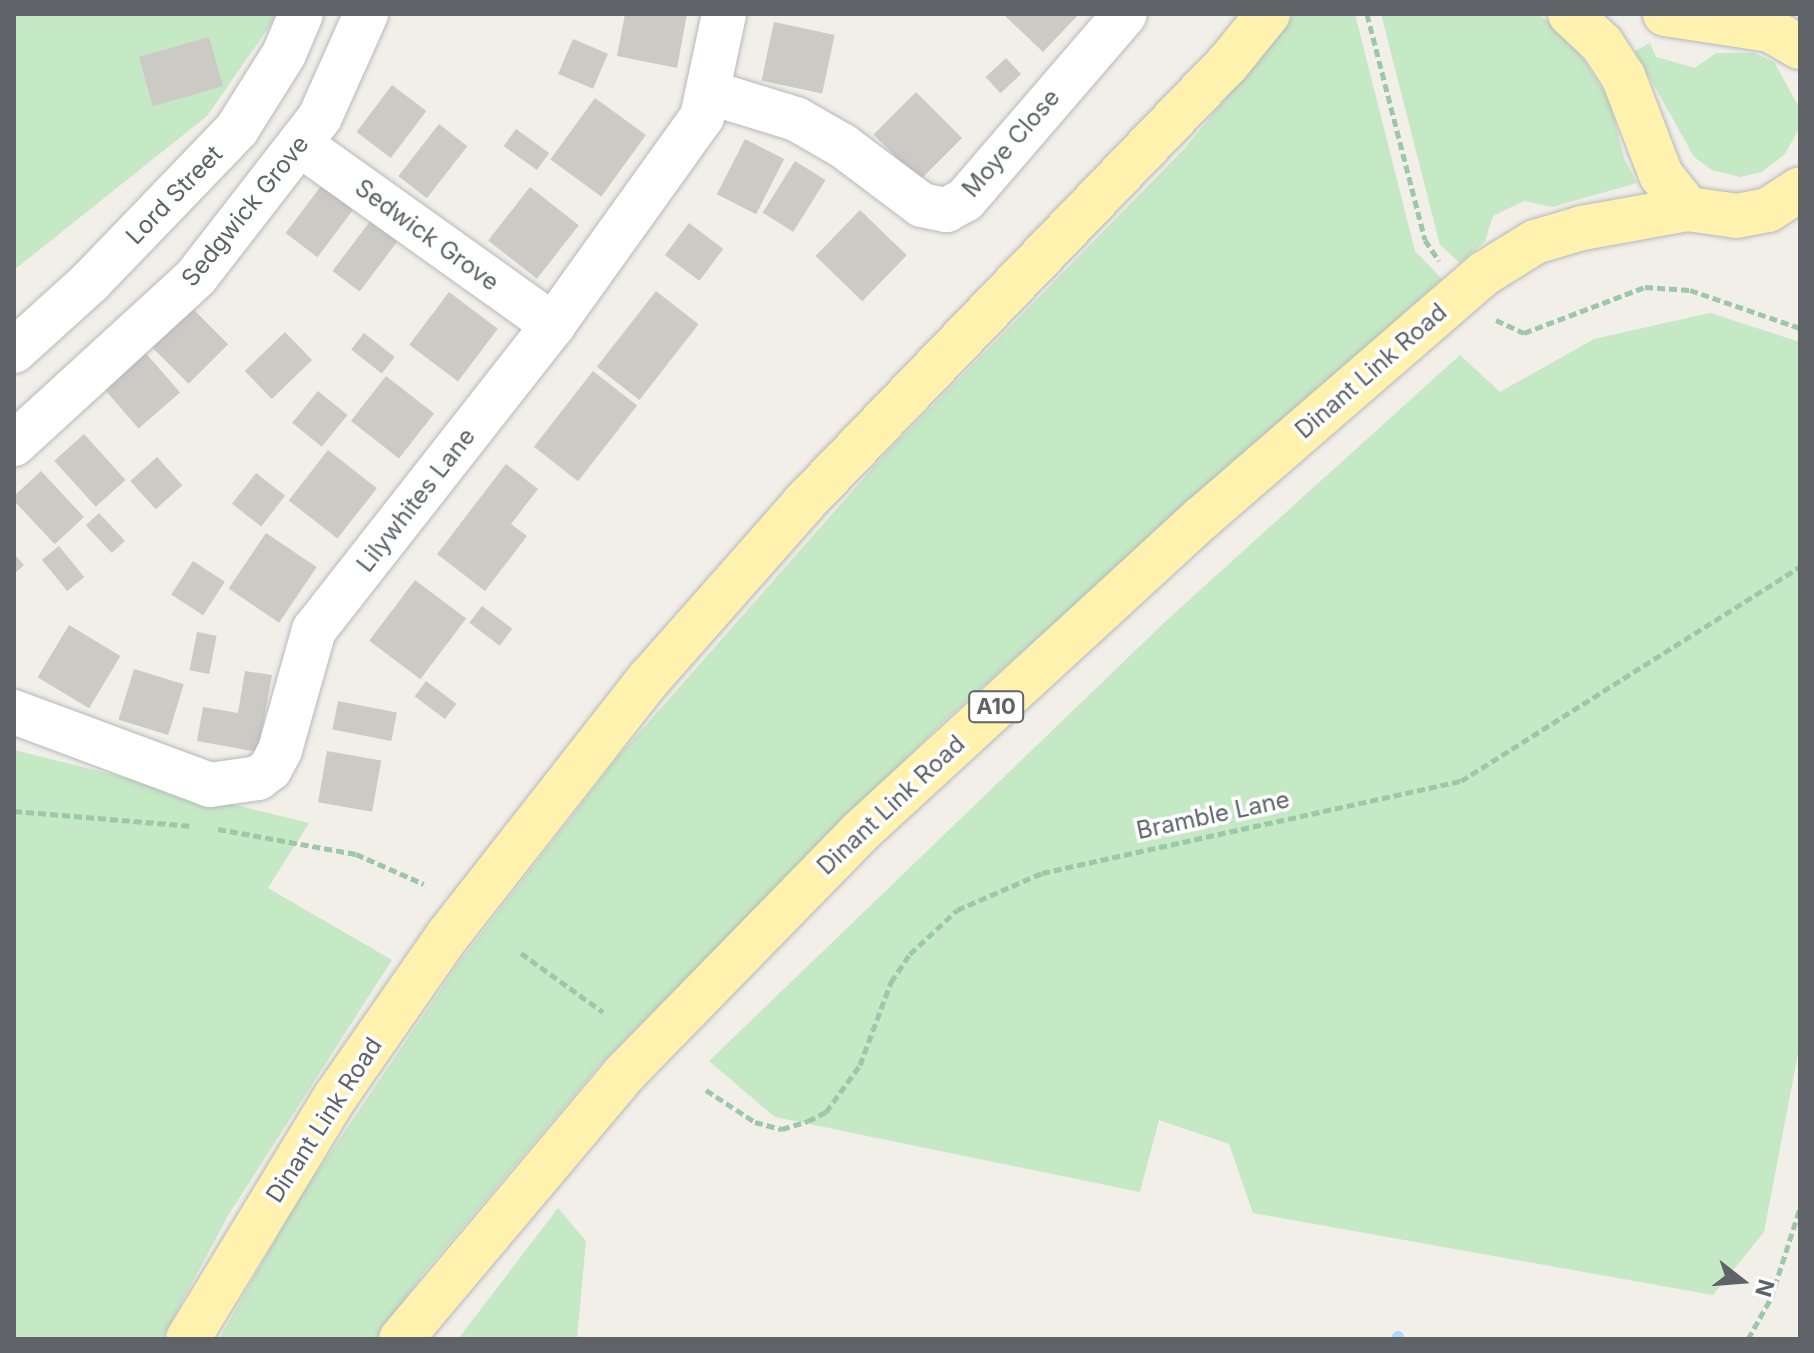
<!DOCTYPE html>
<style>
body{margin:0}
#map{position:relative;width:1814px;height:1353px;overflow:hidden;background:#f1efe8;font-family:Inter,sans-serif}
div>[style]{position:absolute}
.green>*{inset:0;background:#c5e8c5}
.stream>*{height:12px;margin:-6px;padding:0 6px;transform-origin:6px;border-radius:6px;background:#aadaff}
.building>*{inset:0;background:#cccac5;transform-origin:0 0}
.path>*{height:5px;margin-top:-2.5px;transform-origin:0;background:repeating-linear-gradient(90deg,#9cc7a9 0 8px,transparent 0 12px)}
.roads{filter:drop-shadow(0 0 2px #b5b8bc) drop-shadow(0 0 2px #b5b8bc)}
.minor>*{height:44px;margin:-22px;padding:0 22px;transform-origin:22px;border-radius:22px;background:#fff}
.primary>*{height:44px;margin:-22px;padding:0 22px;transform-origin:22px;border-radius:22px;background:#fff2af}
span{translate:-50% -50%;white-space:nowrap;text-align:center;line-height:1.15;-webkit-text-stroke:7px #fff;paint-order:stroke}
.shield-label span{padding:2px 6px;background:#fff;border:2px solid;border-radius:6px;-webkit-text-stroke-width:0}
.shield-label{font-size:22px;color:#5f6368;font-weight:700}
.street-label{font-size:24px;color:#5f6368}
.frame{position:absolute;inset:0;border:16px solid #5f6368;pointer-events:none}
.north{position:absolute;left:1702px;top:1241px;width:80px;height:80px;-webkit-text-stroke:6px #fff;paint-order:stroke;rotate:107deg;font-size:22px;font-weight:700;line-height:32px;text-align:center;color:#5f6368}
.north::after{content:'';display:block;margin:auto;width:28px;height:36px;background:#5f6368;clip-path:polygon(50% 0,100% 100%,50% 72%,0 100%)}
</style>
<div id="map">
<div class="green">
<div style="clip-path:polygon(14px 14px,278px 14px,207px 116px,14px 270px)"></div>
<div style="clip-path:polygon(1295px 14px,1355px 14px,1415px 251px,1442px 279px,942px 723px,599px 1066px,423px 1274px,376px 1339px,219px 1339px,295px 1205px,460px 961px,617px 758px,885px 454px,1185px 148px)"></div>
<div style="clip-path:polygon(1381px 14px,1539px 14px,1573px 43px,1610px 101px,1624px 158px,1637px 183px,1552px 207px,1524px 201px,1493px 216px,1485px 241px,1460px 263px,1440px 245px)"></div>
<div style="clip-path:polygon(1650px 43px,1656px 57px,1695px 68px,1716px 53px,1754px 53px,1774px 62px,1798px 105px,1798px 130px,1785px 154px,1762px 172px,1740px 177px,1712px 170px,1694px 157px,1635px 51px)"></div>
<div style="clip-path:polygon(1710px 313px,1800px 342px,1800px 1043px,1764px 1232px,1713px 1295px,1253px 1213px,1229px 1144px,1159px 1120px,1140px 1192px,775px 1117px,709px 1061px,1168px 619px,1460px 355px,1500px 392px,1594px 339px)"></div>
<div style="clip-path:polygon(14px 750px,309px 823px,268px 888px,392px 960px,229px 1214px,162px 1339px,14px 1339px)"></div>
<div style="clip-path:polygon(558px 1208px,586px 1241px,577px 1339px,458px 1339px)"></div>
</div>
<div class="stream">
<div style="left:1398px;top:1339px;width:2px;rotate:-90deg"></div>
</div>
<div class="building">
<div style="clip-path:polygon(625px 14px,687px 14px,677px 68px,617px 56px)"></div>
<div style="clip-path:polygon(1003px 14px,1079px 14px,1043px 52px)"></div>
<div style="left:774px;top:22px;width:62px;height:60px;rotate:12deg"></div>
<div style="left:209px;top:37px;width:51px;height:73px;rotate:74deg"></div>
<div style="left:573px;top:39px;width:38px;height:38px;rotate:23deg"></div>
<div style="left:1006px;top:58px;width:22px;height:28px;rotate:47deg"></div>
<div style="left:392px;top:85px;width:43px;height:59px;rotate:37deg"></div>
<div style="left:916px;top:92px;width:65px;height:60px;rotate:45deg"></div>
<div style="left:595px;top:98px;width:63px;height:76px;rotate:36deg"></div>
<div style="left:439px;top:124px;width:36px;height:66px;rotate:38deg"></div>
<div style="left:516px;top:129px;width:41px;height:21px;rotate:36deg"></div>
<div style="left:745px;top:139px;width:44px;height:62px;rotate:27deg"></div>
<div style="left:795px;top:161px;width:36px;height:61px;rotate:32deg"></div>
<div style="left:321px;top:186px;width:40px;height:59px;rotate:37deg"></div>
<div style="left:530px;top:187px;width:62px;height:68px;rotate:38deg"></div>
<div style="left:860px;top:210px;width:65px;height:64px;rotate:44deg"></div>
<div style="left:371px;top:220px;width:34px;height:64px;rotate:37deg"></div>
<div style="left:689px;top:223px;width:43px;height:40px;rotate:37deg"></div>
<div style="left:656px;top:291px;width:54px;height:96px;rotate:38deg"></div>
<div style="left:449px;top:292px;width:61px;height:66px;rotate:37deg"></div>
<div style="left:190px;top:306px;width:54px;height:56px;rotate:45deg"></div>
<div style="left:285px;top:332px;width:39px;height:56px;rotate:46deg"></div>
<div style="left:364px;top:333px;width:39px;height:21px;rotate:38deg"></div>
<div style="left:144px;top:351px;width:55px;height:55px;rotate:49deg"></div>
<div style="left:593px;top:371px;width:56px;height:96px;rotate:38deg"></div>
<div style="left:386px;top:376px;width:61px;height:57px;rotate:38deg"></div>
<div style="left:318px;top:391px;width:38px;height:41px;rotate:39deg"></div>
<div style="left:84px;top:434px;width:62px;height:40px;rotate:48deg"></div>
<div style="left:328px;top:450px;width:62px;height:64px;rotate:38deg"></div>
<div style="left:157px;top:457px;width:38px;height:36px;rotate:48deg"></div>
<div style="clip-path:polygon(506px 464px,538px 489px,511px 524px,527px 536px,485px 591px,437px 554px)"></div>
<div style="left:41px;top:471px;width:63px;height:40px;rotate:47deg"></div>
<div style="left:256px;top:473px;width:37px;height:39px;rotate:38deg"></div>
<div style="left:99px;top:513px;width:38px;height:18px;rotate:47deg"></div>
<div style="left:266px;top:533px;width:61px;height:67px;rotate:34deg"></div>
<div style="left:59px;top:546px;width:40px;height:22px;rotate:51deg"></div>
<div style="clip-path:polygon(14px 554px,24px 565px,14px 574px)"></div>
<div style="left:193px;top:561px;width:38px;height:40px;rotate:33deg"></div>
<div style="left:415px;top:580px;width:64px;height:76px;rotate:37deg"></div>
<div style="left:482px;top:606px;width:38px;height:21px;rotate:37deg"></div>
<div style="left:69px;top:625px;width:60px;height:61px;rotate:31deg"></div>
<div style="left:197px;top:632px;width:20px;height:39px;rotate:11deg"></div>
<div style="left:134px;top:669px;width:52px;height:53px;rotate:17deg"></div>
<div style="clip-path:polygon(245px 671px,272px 675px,258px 752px,197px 741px,203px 707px,238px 713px)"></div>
<div style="left:426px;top:681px;width:38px;height:19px;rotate:37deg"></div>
<div style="left:338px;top:701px;width:60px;height:29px;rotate:11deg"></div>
<div style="left:327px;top:751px;width:55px;height:52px;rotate:10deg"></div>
</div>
<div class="path">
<div style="left:1367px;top:14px;width:233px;rotate:75.6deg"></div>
<div style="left:1425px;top:240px;width:25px;rotate:56deg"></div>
<div style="left:1496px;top:320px;width:31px;rotate:25deg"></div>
<div style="left:1524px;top:333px;width:129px;rotate:-20.8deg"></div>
<div style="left:1645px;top:287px;width:45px;rotate:3.8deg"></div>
<div style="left:1690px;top:290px;width:116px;rotate:19.1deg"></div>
<div style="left:14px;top:811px;width:179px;rotate:4.8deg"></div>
<div style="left:218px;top:829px;width:140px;rotate:10.3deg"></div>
<div style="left:356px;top:854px;width:74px;rotate:23.8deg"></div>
<div style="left:521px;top:953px;width:101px;rotate:35.7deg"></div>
<div style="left:706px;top:1090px;width:59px;rotate:33.1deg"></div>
<div style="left:755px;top:1122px;width:28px;rotate:15deg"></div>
<div style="left:782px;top:1129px;width:27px;rotate:-17deg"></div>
<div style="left:808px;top:1121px;width:20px;rotate:-27deg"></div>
<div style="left:826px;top:1112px;width:58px;rotate:-54.1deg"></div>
<div style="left:860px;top:1065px;width:89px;rotate:-69.5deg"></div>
<div style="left:891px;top:982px;width:34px;rotate:-56deg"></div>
<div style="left:910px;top:954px;width:64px;rotate:-43.1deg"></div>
<div style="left:957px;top:910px;width:93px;rotate:-23.5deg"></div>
<div style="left:1042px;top:873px;width:429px;rotate:-12.4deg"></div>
<div style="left:1461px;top:781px;width:401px;rotate:-32.3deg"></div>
<div style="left:1748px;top:1339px;width:47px;rotate:-60.7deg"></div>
<div style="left:1771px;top:1298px;width:95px;rotate:-72.1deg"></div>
</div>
<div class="roads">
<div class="minor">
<div style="left:708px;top:92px;width:92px;rotate:17.1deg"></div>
<div style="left:796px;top:119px;width:54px;rotate:29.9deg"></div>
<div style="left:843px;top:146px;width:99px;rotate:36.8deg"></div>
<div style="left:922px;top:205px;width:25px;rotate:12deg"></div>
<div style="left:946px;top:210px;width:21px;rotate:-28deg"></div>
<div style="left:965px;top:200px;width:245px;rotate:-49.3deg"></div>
<div style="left:301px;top:145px;width:310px;rotate:35.5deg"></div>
<div style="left:14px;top:351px;width:103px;rotate:-42.2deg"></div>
<div style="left:90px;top:282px;width:212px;rotate:-46.1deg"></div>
<div style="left:237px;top:129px;width:89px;rotate:-57.9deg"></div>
<div style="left:284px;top:54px;width:43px;rotate:-67deg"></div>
<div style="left:14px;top:444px;width:247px;rotate:-42.5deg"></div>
<div style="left:196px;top:277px;width:202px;rotate:-52.2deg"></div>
<div style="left:320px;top:117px;width:113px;rotate:-65.9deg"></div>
<div style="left:14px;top:712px;width:209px;rotate:20.4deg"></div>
<div style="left:210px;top:785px;width:49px;rotate:-8.3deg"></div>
<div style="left:258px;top:778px;width:15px;rotate:-37deg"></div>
<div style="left:270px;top:769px;width:21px;rotate:-62deg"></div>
<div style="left:280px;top:750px;width:125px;rotate:-74.2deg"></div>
<div style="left:314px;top:630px;width:387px;rotate:-51.9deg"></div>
<div style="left:553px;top:325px;width:256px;rotate:-54.4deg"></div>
<div style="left:702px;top:117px;width:105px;rotate:-77.9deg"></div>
</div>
<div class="primary">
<div style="left:1570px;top:14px;width:44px;rotate:43.2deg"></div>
<div style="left:1602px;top:44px;width:38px;rotate:57deg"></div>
<div style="left:1623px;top:76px;width:106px;rotate:69deg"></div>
<div style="left:1661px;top:175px;width:43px;rotate:51.5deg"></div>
<div style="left:1665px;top:14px;width:106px;rotate:8.7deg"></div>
<div style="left:1770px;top:30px;width:34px;rotate:30deg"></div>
<div style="left:188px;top:1339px;width:285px;rotate:-58.7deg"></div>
<div style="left:336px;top:1096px;width:196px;rotate:-55.2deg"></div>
<div style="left:448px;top:935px;width:325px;rotate:-51.9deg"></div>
<div style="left:649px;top:679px;width:235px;rotate:-48.6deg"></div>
<div style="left:804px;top:503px;width:612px;rotate:-46.06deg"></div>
<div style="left:1229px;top:62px;width:62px;rotate:-50.9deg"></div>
<div style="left:401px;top:1339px;width:346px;rotate:-49.9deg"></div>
<div style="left:624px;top:1074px;width:337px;rotate:-45.7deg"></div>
<div style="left:859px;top:833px;width:467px;rotate:-42.6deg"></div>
<div style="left:1203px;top:517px;width:373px;rotate:-40.9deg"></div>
<div style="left:1485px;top:273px;width:59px;rotate:-31.8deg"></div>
<div style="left:1535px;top:242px;width:49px;rotate:-16.6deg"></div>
<div style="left:1582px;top:228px;width:108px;rotate:-10.2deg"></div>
<div style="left:1688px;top:209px;width:49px;rotate:8.1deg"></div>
<div style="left:1737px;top:216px;width:32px;rotate:-11deg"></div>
<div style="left:1768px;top:210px;width:38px;rotate:-33deg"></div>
</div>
</div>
<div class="shield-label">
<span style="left:996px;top:707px">A10</span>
</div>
<div class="street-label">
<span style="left:1011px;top:143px;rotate:-49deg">Moye Close</span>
<span style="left:174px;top:195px;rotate:-46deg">Lord Street</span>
<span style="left:245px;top:211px;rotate:-51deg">Sedgwick Grove</span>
<span style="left:427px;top:235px;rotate:36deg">Sedwick Grove</span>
<span style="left:1371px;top:371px;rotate:-41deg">Dinant Link Road</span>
<span style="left:416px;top:500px;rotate:-52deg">Lilywhites Lane</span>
<span style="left:891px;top:805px;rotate:-43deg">Dinant Link Road</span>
<span style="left:1213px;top:815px;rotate:-12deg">Bramble Lane</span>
<span style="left:324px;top:1120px;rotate:-57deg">Dinant Link Road</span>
</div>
<div class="frame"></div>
<div class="north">N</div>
</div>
